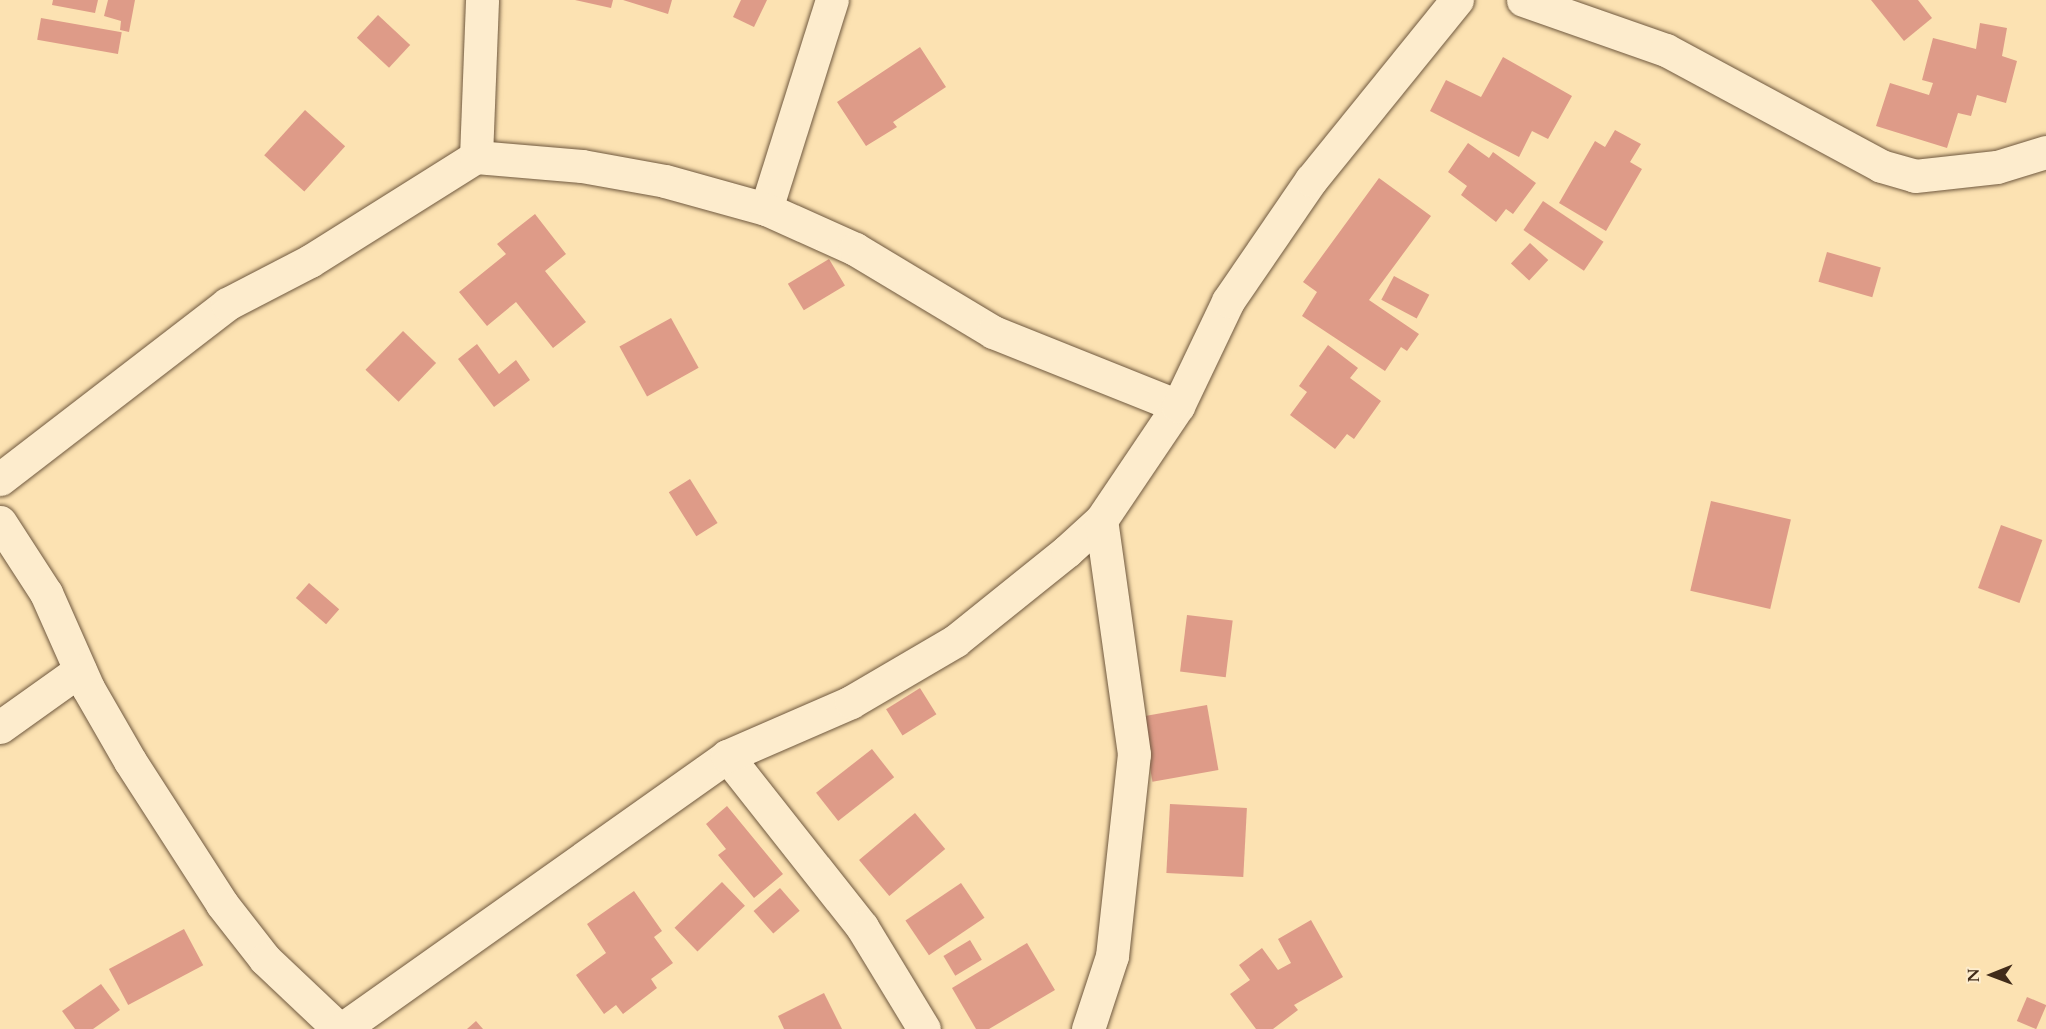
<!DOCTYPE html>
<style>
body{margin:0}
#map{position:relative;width:2046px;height:1029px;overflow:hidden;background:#fce2b2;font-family:Cardo,serif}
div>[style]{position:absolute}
.building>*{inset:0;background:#de9b88;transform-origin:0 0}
.roads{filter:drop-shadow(0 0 2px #70593f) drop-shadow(0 0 2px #70593f)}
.minor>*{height:33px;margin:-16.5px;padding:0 16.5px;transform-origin:16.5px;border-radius:16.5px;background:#fdeccd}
span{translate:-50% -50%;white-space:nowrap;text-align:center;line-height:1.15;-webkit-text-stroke:6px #fdeccd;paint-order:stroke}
.north{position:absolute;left:1962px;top:945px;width:60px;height:60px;-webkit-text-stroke:4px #fdeccd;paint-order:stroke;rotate:269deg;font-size:16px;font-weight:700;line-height:24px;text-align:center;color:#412b19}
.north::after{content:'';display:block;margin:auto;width:21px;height:27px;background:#412b19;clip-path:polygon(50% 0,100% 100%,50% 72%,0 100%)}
</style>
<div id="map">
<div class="building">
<div style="clip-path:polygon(53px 0,98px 0,95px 13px,52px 5px)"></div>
<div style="clip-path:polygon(108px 0,135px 0,129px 32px,120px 30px,121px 21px,104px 16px)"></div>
<div style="clip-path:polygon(575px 0,613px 0,611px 8px)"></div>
<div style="clip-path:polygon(623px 0,672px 0,668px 14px)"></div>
<div style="clip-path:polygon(741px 0,767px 0,754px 27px,733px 17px)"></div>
<div style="clip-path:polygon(1871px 0,1918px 0,1932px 18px,1904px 41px)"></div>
<div style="left:378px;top:15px;width:44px;height:31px;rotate:43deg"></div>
<div style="left:41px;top:18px;width:82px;height:22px;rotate:10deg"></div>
<div style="clip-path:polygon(1980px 23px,2007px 28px,2002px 56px,2017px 61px,2006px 103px,1977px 95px,1971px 116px,1958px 113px,1947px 148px,1876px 126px,1890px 83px,1929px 95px,1933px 83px,1922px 80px,1933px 38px,1976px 49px)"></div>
<div style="clip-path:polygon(920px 47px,946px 87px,893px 122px,897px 127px,866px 146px,837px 102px)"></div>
<div style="clip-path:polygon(1503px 57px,1572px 96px,1548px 139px,1532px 131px,1519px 157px,1430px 111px,1446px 80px,1481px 97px)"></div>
<div style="left:305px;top:110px;width:54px;height:61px;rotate:42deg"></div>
<div style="clip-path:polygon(1615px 130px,1641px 144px,1630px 162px,1642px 169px,1606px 231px,1559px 203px,1595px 141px,1605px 147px)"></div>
<div style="clip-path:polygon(1468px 143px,1489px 158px,1493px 152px,1536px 183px,1513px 214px,1506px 209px,1496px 222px,1461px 195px,1467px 186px,1448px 172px)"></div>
<div style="clip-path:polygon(1379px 178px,1431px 216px,1369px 300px,1419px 334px,1407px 351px,1401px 347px,1385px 371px,1302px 316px,1317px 292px,1303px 282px)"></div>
<div style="left:1543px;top:201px;width:73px;height:35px;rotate:34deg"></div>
<div style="clip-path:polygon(535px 214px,566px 254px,545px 271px,586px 322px,553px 348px,516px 302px,487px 326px,459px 292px,506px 254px,497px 244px)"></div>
<div style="left:1530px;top:243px;width:25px;height:28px;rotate:43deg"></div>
<div style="left:1827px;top:252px;width:56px;height:31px;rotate:16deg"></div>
<div style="left:829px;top:259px;width:31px;height:48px;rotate:59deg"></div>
<div style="left:1394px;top:276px;width:40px;height:27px;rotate:28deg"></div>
<div style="left:671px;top:318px;width:57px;height:59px;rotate:61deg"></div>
<div style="left:403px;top:331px;width:46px;height:54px;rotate:44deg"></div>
<div style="clip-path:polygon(477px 344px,499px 374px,516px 360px,530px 380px,494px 407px,458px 359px)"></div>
<div style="clip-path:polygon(1328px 345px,1358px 368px,1350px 378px,1381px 401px,1354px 439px,1347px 434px,1335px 449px,1290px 415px,1307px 392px,1299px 386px)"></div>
<div style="left:690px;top:479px;width:52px;height:25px;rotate:58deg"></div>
<div style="left:1711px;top:501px;width:82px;height:92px;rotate:13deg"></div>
<div style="left:2001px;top:525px;width:44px;height:67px;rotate:20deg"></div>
<div style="left:309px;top:583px;width:40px;height:20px;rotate:41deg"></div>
<div style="left:1187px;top:615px;width:46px;height:57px;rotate:7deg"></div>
<div style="left:920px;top:688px;width:31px;height:40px;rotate:58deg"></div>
<div style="left:1207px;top:705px;width:66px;height:67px;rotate:80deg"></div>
<div style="left:872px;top:749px;width:36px;height:71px;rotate:52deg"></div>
<div style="left:1170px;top:804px;width:77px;height:69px;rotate:3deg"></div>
<div style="clip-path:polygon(727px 806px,783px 874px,754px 898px,718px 855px,726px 849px,706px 824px)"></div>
<div style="left:915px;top:813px;width:47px;height:73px;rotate:50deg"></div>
<div style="left:722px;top:882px;width:33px;height:66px;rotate:46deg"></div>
<div style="left:961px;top:883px;width:42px;height:67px;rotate:56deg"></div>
<div style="left:780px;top:888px;width:30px;height:35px;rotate:49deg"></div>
<div style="clip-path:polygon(634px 891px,662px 931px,654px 937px,673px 963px,651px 979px,657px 988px,623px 1014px,616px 1005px,604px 1014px,576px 975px,606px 953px,587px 924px)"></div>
<div style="clip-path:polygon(1311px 920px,1343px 977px,1294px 1005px,1298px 1010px,1273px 1029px,1256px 1029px,1230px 994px,1250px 980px,1239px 965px,1262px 948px,1278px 970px,1291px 963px,1278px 939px)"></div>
<div style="left:184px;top:929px;width:41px;height:85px;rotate:62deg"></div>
<div style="left:970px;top:940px;width:23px;height:31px;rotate:59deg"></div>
<div style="clip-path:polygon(1027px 943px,1055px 990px,989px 1029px,976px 1029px,952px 988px)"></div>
<div style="clip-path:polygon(101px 984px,120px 1010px,93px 1029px,75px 1029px,62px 1011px)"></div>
<div style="clip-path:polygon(824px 993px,842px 1029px,784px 1029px,778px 1016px)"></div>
<div style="left:2027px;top:997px;width:21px;height:26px;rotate:23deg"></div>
<div style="clip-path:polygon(476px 1021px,483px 1029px,467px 1029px)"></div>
</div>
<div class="roads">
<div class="minor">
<div style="left:1523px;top:0;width:151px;rotate:19.3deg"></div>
<div style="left:1666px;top:50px;width:244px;rotate:28.3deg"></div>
<div style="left:1881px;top:166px;width:35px;rotate:16deg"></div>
<div style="left:1915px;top:176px;width:82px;rotate:-6.3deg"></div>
<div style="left:1997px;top:167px;width:51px;rotate:-17deg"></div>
<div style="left:476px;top:157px;width:157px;rotate:-87.8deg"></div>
<div style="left:766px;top:209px;width:219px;rotate:-72.5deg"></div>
<div style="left:0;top:479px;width:287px;rotate:-37.6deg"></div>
<div style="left:227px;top:304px;width:93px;rotate:-27.4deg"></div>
<div style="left:310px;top:261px;width:196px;rotate:-32.1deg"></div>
<div style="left:476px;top:157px;width:106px;rotate:4.9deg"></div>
<div style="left:582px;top:166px;width:84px;rotate:10.2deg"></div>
<div style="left:665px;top:181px;width:105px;rotate:15.5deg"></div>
<div style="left:766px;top:209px;width:98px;rotate:24.2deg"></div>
<div style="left:855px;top:249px;width:161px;rotate:31deg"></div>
<div style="left:993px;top:332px;width:199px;rotate:21.8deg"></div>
<div style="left:0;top:522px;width:85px;rotate:57.1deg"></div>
<div style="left:46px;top:593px;width:104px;rotate:66.1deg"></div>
<div style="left:88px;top:688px;width:84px;rotate:60.1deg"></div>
<div style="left:130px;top:761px;width:170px;rotate:57.2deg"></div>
<div style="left:222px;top:904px;width:70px;rotate:52deg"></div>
<div style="left:265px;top:959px;width:102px;rotate:43.4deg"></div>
<div style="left:0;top:727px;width:98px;rotate:-35.5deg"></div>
<div style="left:727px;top:756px;width:218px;rotate:51.7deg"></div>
<div style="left:862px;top:927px;width:119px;rotate:58.7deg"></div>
<div style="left:342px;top:1029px;width:472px;rotate:-35.3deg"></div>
<div style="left:727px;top:756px;width:135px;rotate:-23.5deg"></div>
<div style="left:851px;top:702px;width:121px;rotate:-30.4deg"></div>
<div style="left:955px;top:641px;width:144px;rotate:-38.8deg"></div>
<div style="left:1067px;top:551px;width:46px;rotate:-42.4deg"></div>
<div style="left:1101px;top:520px;width:138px;rotate:-56deg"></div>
<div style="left:1178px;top:406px;width:116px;rotate:-64.5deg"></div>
<div style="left:1228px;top:301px;width:147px;rotate:-55.6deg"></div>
<div style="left:1311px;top:180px;width:232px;rotate:-51deg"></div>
<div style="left:1088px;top:1029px;width:77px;rotate:-71.8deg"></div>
<div style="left:1112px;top:956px;width:203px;rotate:-83.8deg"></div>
<div style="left:1134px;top:754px;width:236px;rotate:-98deg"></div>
</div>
</div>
<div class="north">N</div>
</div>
